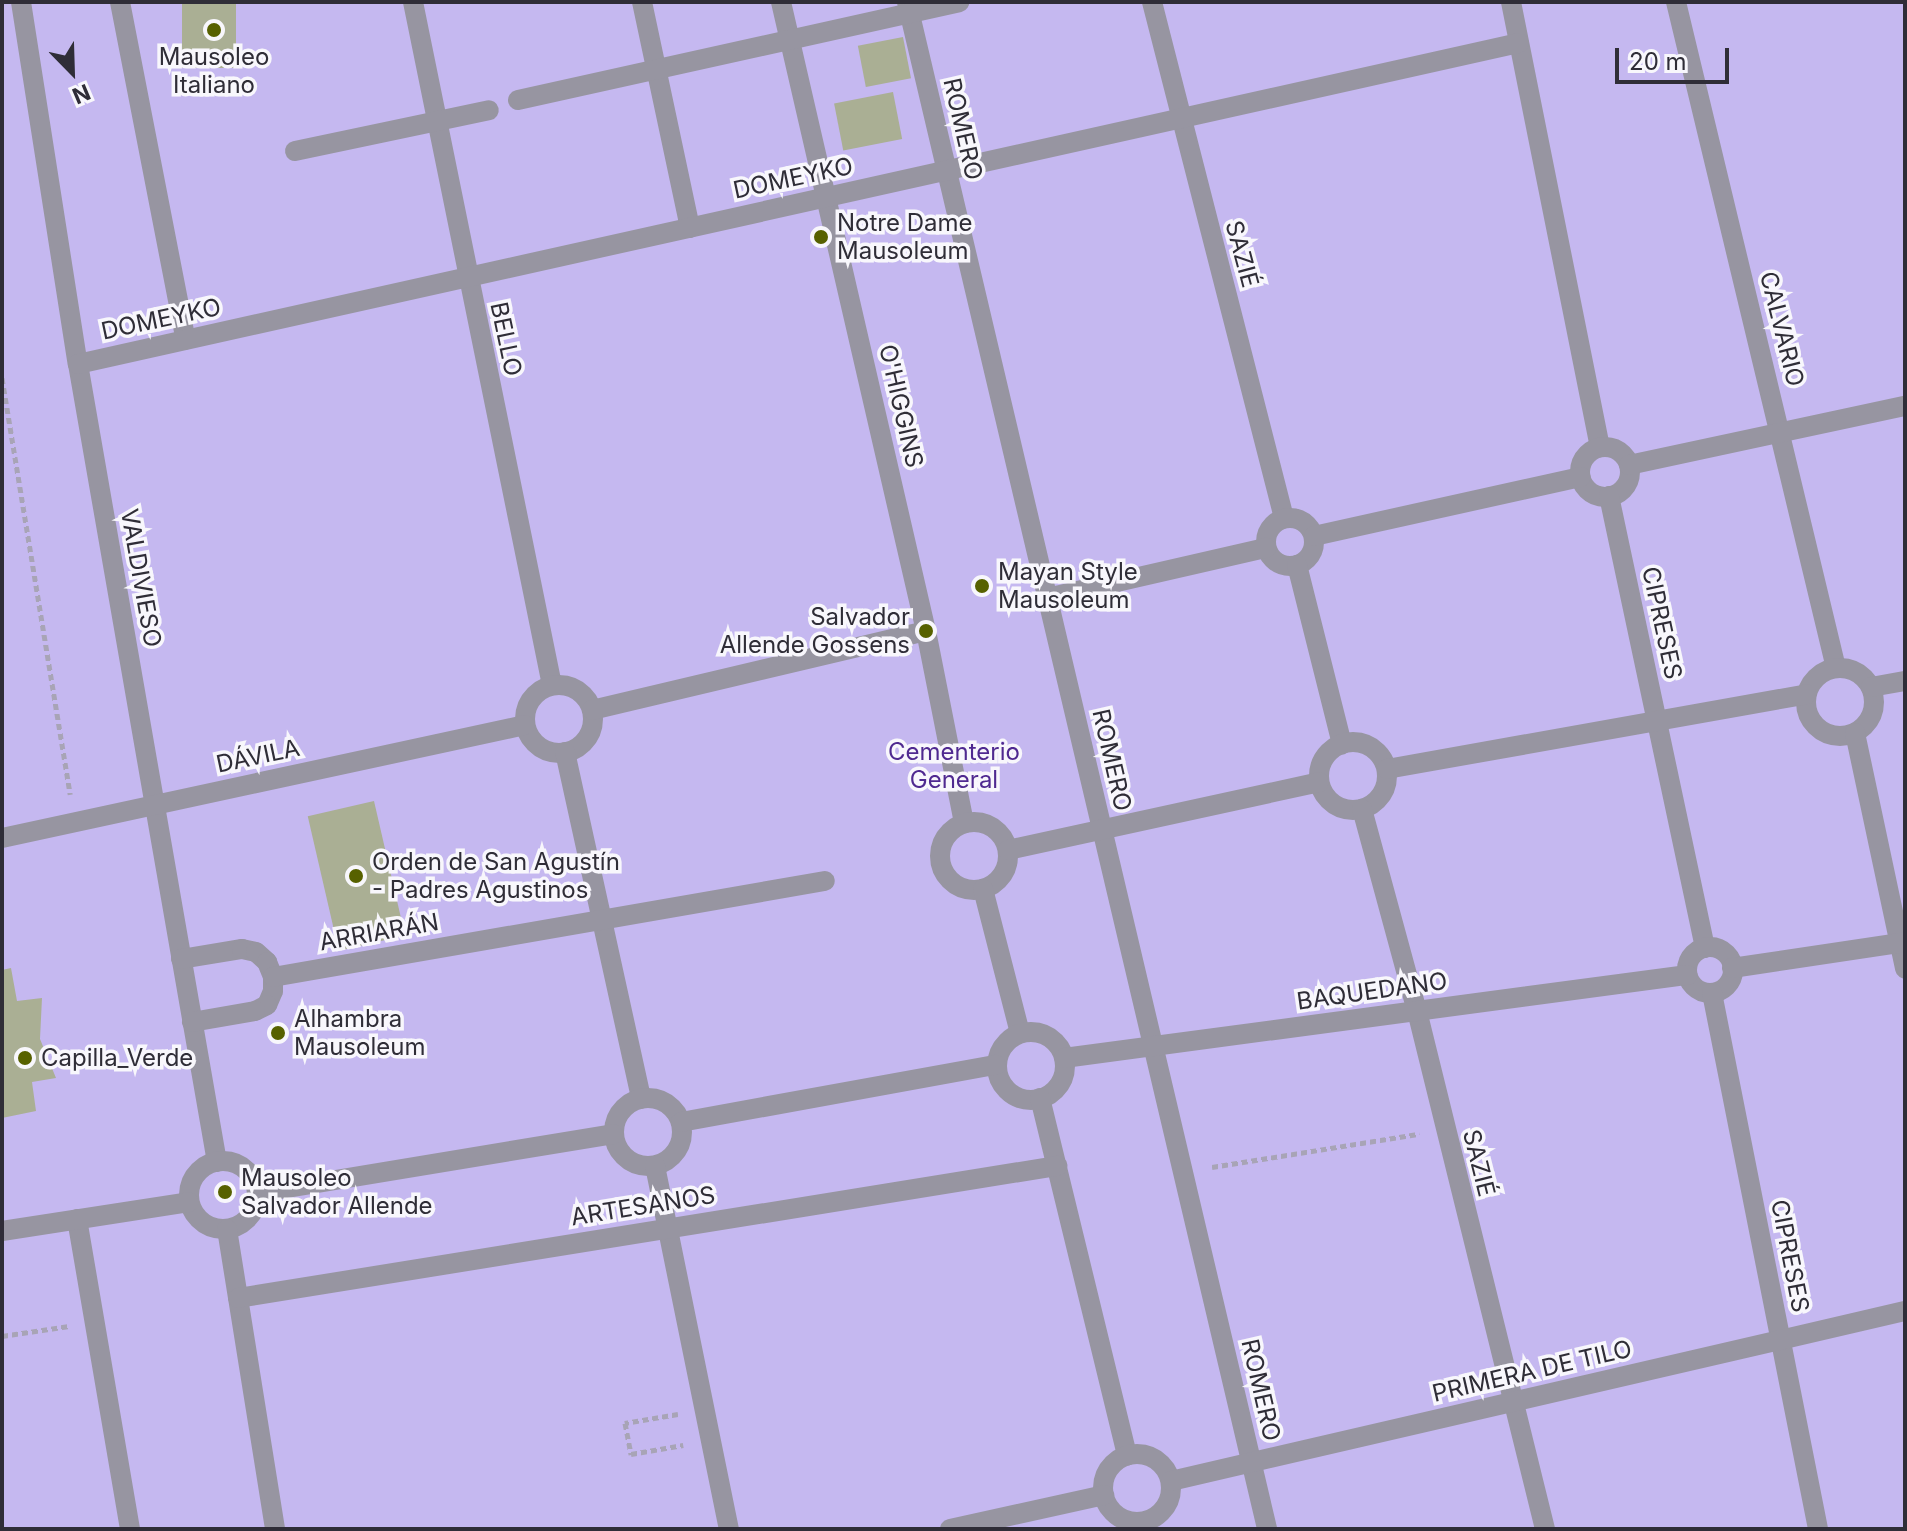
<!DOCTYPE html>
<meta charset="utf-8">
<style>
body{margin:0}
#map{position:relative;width:1907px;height:1531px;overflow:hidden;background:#ece7fd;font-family:Inter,sans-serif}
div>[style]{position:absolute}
.green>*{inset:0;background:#c5b8f0;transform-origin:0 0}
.building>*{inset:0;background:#aaaf94;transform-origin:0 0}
.path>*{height:5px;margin-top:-2.5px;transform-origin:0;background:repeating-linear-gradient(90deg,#a8a4b6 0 6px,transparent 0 10px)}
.minor>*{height:20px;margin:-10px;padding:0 10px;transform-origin:10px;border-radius:10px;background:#9795a1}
.minor>.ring{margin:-10px;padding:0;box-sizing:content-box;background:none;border:20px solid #9795a1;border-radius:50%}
.dots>*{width:22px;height:22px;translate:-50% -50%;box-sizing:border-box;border:4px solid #f8f7fc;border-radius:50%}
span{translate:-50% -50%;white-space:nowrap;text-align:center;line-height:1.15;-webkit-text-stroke:7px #f8f7fc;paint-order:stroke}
.poi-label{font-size:24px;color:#2f2d37}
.left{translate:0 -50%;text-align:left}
.right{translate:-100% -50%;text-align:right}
.street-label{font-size:24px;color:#2f2d37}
.park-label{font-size:24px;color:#4f2990}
.frame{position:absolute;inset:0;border:4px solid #2f2d37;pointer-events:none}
.north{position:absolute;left:32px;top:32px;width:80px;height:80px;-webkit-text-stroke:6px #f8f7fc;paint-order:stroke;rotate:157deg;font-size:22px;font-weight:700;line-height:32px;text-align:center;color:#2f2d37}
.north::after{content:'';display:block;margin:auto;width:28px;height:36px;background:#2f2d37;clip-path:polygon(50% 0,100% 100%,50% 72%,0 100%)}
.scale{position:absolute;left:1615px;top:48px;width:114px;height:36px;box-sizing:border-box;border:4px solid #2f2d37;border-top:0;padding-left:10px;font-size:24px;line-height:28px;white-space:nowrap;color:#2f2d37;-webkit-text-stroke:6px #f8f7fc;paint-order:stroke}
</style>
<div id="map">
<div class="green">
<div style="left:2px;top:2px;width:1903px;height:1527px"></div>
</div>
<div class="building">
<div style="left:182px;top:2px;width:54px;height:66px"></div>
<div style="left:903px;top:37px;width:42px;height:46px;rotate:79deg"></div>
<div style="left:893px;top:92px;width:48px;height:60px;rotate:79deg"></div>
<div style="left:374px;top:801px;width:138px;height:68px;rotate:77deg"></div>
<div style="clip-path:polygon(11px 968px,17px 1001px,42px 998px,40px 1039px,56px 1078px,32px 1082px,36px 1111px,2px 1118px,2px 970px)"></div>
</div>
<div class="path">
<div style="left:2px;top:378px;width:422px;rotate:80.7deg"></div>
<div style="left:1212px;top:1167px;width:210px;rotate:-9.1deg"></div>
<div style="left:2px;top:1336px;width:68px;rotate:-8.5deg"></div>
<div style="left:678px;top:1414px;width:54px;rotate:170.4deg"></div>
<div style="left:625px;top:1423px;width:32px;rotate:79deg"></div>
<div style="left:631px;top:1454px;width:53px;rotate:-9.8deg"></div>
</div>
<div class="minor">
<div style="left:21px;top:2px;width:366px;rotate:81.1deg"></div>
<div style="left:78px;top:364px;width:810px;rotate:80.12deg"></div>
<div style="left:120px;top:2px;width:344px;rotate:79deg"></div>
<div style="left:413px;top:2px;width:697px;rotate:78.5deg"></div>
<div style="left:642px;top:2px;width:231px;rotate:78deg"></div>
<div style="left:781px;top:2px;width:645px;rotate:77.02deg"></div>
<div style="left:926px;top:631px;width:196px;rotate:78.8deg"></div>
<div style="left:907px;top:2px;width:1569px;rotate:76.73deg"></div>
<div style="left:1152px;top:2px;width:533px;rotate:75.65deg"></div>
<div style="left:1511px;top:2px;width:454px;rotate:78.7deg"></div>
<div style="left:1676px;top:2px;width:685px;rotate:76.49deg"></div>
<div style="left:518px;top:100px;width:452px;rotate:-12.5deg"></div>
<div style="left:295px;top:151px;width:198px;rotate:-11.9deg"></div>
<div style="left:78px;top:364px;width:1476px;rotate:-12.56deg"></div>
<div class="ring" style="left:1580px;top:447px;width:30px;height:30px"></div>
<div style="left:1629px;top:465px;width:282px;rotate:-12.1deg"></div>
<div style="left:1609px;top:496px;width:462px;rotate:78deg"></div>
<div class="ring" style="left:1266px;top:518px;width:28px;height:28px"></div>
<div style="left:1314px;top:536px;width:273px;rotate:-12.5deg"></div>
<div style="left:1297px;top:565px;width:185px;rotate:75.9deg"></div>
<div style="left:1047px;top:598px;width:225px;rotate:-12.9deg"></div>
<div class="ring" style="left:1806px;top:668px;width:48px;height:48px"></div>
<div class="ring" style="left:525px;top:685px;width:48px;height:48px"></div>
<div style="left:1871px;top:687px;width:35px;rotate:-10deg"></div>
<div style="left:592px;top:710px;width:343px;rotate:-13.3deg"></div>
<div style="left:1855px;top:733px;width:241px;rotate:78deg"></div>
<div class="ring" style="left:1319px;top:742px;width:48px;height:48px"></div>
<div style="left:565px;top:752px;width:355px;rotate:77.6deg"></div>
<div style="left:1387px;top:769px;width:426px;rotate:-10.1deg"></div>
<div style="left:1362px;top:809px;width:209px;rotate:74.8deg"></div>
<div style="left:1417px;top:1011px;width:534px;rotate:76.12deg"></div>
<div class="ring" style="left:940px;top:822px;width:48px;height:48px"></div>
<div style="left:2px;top:838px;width:535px;rotate:-12.19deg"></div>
<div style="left:1008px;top:850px;width:318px;rotate:-12.3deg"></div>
<div style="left:983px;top:889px;width:149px;rotate:75.6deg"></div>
<div class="ring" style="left:1687px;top:947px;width:26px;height:26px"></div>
<div style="left:181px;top:959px;width:62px;rotate:-9.3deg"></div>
<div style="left:242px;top:949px;width:14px;rotate:12deg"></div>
<div style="left:256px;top:952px;width:15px;rotate:42deg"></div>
<div style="left:267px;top:962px;width:16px;rotate:68deg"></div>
<div style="left:273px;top:977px;width:14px;rotate:90deg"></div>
<div style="left:273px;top:991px;width:15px;rotate:113deg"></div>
<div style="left:267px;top:1005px;width:13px;rotate:153deg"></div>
<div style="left:255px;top:1011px;width:64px;rotate:170.1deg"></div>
<div style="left:1732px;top:968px;width:175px;rotate:-8.5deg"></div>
<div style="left:273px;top:977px;width:560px;rotate:-9.87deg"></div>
<div style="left:1712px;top:993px;width:546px;rotate:78.81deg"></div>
<div class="ring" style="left:997px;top:1032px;width:48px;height:48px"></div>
<div style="left:1064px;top:1058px;width:629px;rotate:-7.59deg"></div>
<div class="ring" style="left:614px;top:1098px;width:48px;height:48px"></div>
<div style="left:1040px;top:1098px;width:368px;rotate:76.3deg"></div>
<div style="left:681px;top:1122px;width:320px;rotate:-10.3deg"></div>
<div class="ring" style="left:189px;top:1161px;width:48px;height:48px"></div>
<div style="left:655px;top:1166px;width:370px;rotate:78.5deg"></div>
<div style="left:257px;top:1193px;width:361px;rotate:-9.4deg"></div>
<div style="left:77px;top:1219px;width:314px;rotate:80.3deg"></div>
<div style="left:227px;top:1229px;width:304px;rotate:80.9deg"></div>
<div style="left:2px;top:1231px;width:189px;rotate:-8.8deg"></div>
<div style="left:238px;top:1298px;width:830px;rotate:-9.16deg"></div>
<div class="ring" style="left:1103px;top:1454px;width:48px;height:48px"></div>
<div style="left:1171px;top:1481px;width:753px;rotate:-13.04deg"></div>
<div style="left:950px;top:1529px;width:158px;rotate:-12.4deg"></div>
</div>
<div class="dots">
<div style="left:214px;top:30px;background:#576100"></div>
<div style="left:821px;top:237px;background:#576100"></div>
<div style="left:982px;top:586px;background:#576100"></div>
<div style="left:926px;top:631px;background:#576100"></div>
<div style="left:356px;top:876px;background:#576100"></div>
<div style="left:278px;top:1033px;background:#576100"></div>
<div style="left:25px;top:1058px;background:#576100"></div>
<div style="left:225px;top:1192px;background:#576100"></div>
</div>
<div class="poi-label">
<span style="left:214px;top:71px">Mausoleo<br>Italiano</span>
<span class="left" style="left:837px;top:237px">Notre Dame<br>Mausoleum</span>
<span class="left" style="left:998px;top:586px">Mayan Style<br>Mausoleum</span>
<span class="right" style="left:910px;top:631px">Salvador<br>Allende Gossens</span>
<span class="left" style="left:372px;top:876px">Orden de San Agustín<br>- Padres Agustinos</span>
<span class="left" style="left:294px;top:1033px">Alhambra<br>Mausoleum</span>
<span class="left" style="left:41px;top:1058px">Capilla_Verde</span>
<span class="left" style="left:241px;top:1192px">Mausoleo<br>Salvador Allende</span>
</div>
<div class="street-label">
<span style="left:963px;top:129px;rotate:77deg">ROMERO</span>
<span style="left:793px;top:178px;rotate:-12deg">DOMEYKO</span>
<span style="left:1242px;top:254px;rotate:75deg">SAZIÉ</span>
<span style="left:161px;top:319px;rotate:-12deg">DOMEYKO</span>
<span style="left:1782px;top:329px;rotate:76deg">CALVARIO</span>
<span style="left:506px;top:339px;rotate:78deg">BELLO</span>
<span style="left:901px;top:406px;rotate:77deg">O'HIGGINS</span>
<span style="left:141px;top:578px;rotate:80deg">VALDIVIESO</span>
<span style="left:1662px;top:623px;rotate:78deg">CIPRESES</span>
<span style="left:258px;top:756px;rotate:-12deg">DÁVILA</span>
<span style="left:1112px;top:760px;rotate:77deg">ROMERO</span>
<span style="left:379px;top:932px;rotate:-10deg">ARRIARÁN</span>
<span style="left:1372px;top:991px;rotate:-8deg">BAQUEDANO</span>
<span style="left:1479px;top:1163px;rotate:76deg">SAZIÉ</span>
<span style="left:643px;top:1206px;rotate:-9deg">ARTESANOS</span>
<span style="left:1790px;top:1256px;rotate:79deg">CIPRESES</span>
<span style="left:1532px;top:1371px;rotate:-13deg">PRIMERA DE TILO</span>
<span style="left:1261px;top:1390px;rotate:77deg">ROMERO</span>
</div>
<div class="park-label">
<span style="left:954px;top:766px">Cementerio<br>General</span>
</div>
<div class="frame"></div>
<div class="north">N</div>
<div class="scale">20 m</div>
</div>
